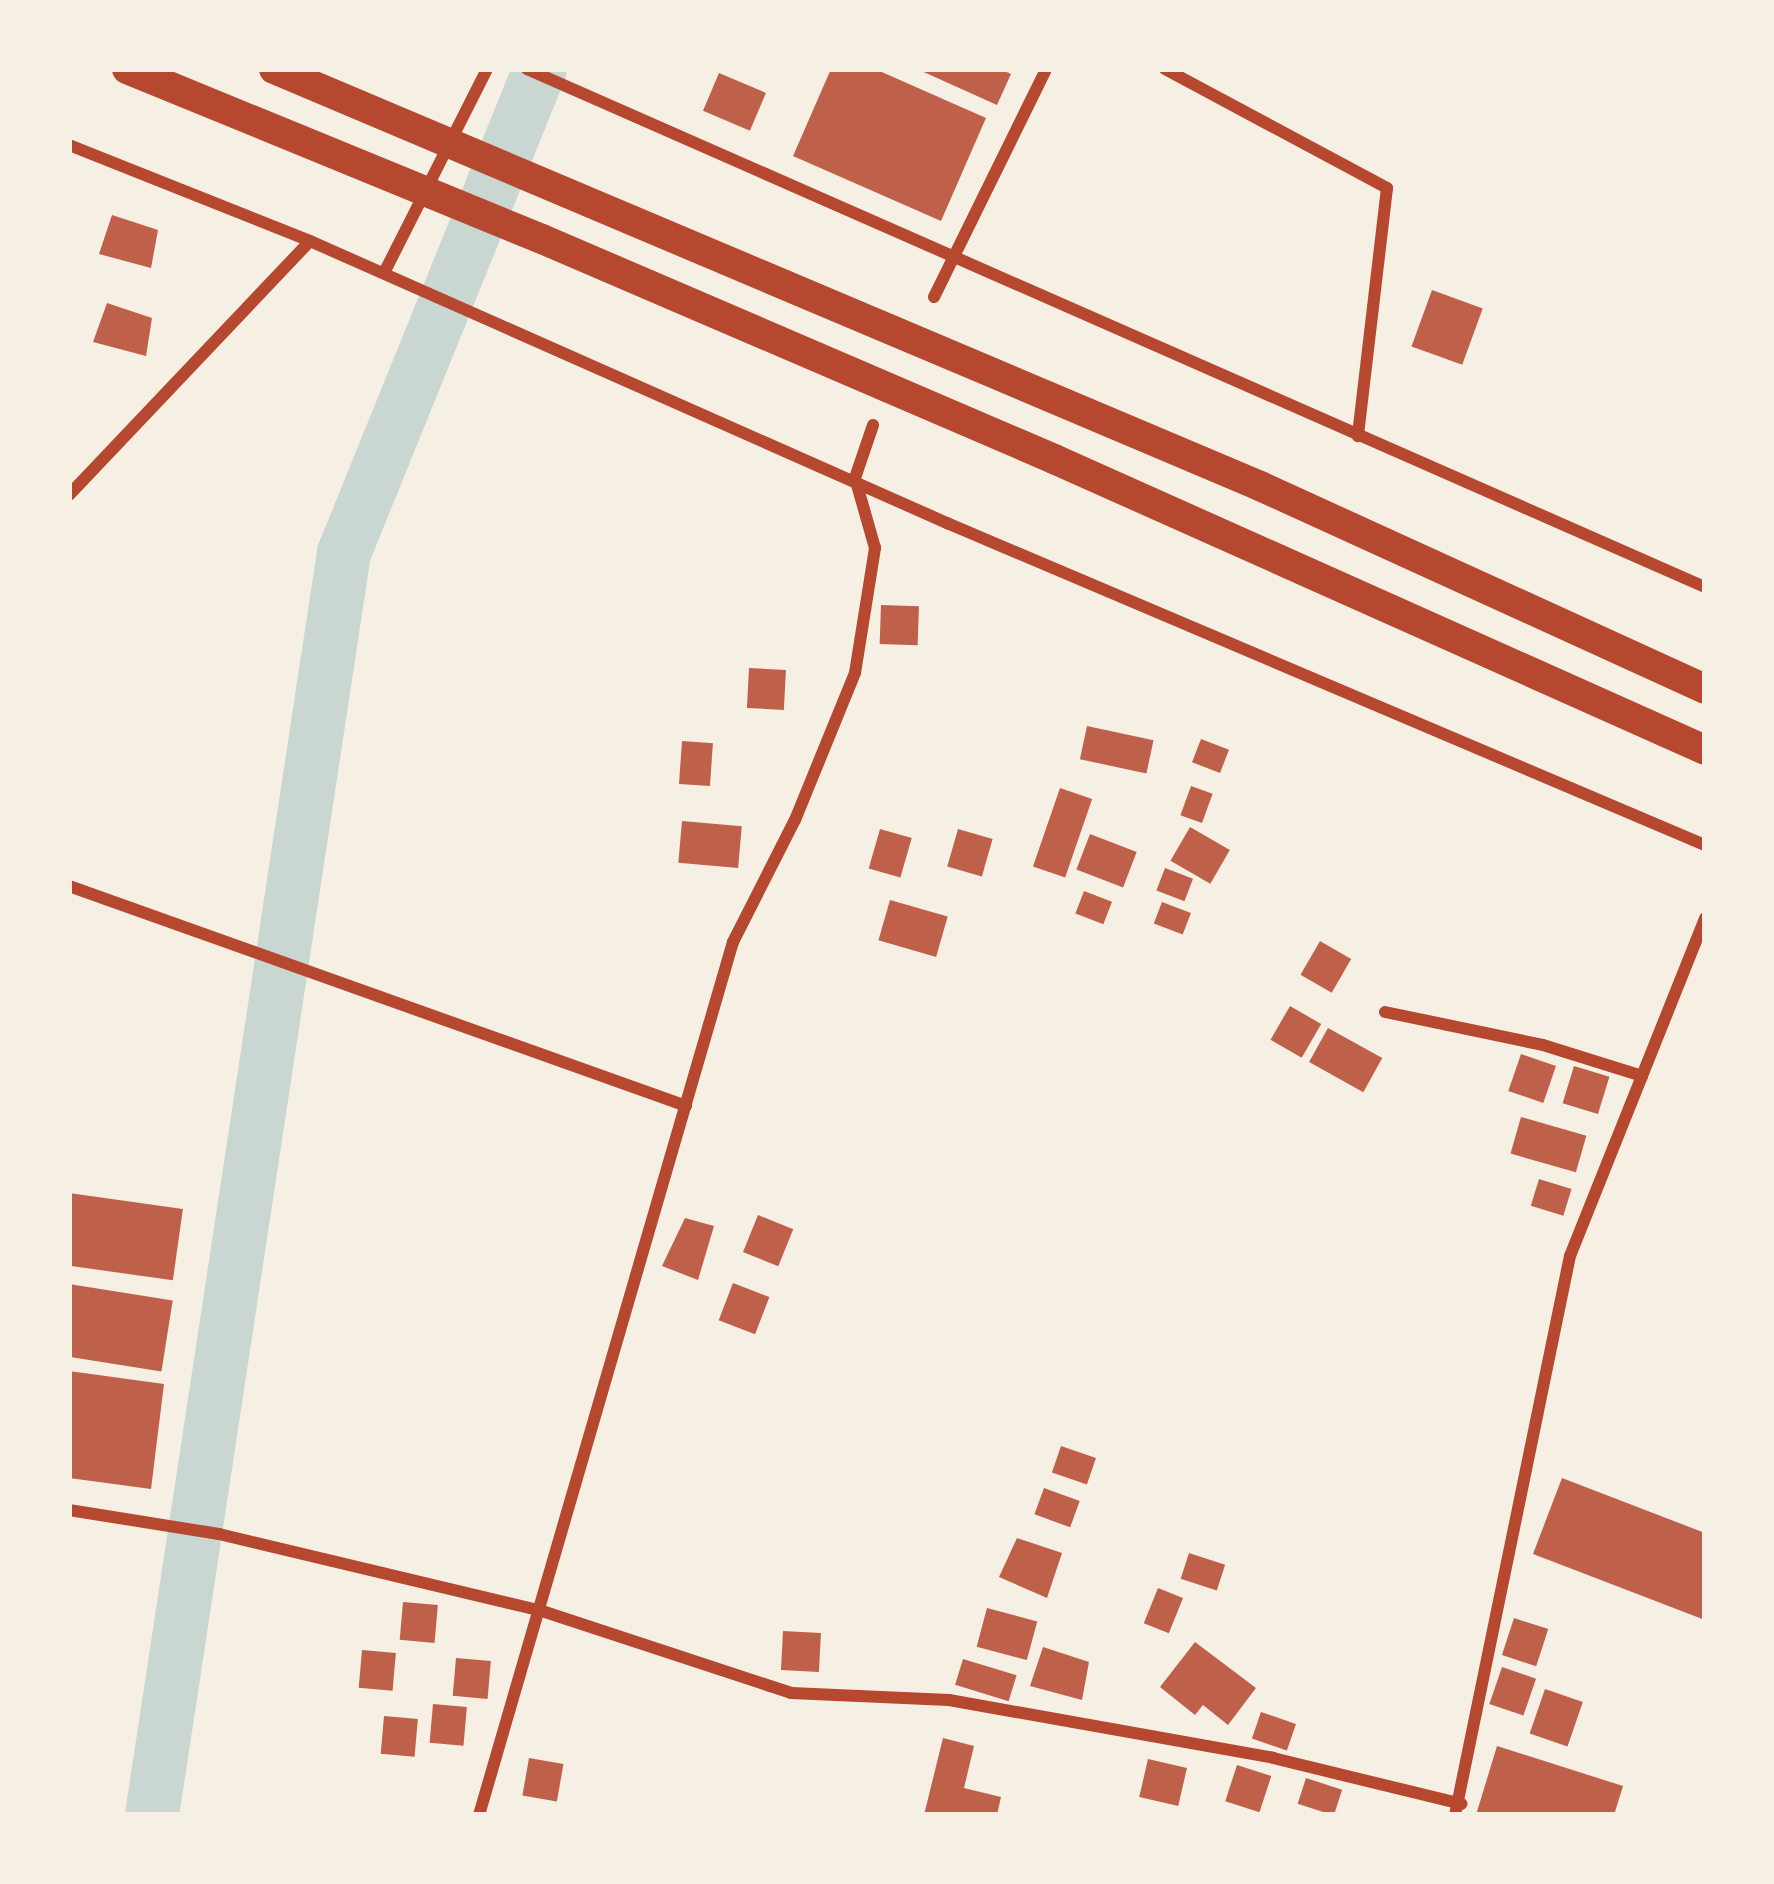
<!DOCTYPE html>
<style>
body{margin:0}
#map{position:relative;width:1774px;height:1884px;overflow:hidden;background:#f6efe4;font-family:Arial,sans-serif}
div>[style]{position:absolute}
.river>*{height:54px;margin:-27px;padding:0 27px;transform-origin:27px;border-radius:27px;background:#c9d6d2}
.building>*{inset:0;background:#bf614a;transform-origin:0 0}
.minor>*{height:12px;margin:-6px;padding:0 6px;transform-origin:6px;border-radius:6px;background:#b5482f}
.motorway>*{height:30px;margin:-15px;padding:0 15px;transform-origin:15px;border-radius:15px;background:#b5482f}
span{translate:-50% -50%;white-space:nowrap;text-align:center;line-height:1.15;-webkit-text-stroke:12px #f6efe4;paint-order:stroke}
.frame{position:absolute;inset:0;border:72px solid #f6efe4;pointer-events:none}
</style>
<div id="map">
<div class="river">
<div style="left:152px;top:1815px;width:1277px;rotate:-81.35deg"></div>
<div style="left:344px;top:553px;width:522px;rotate:-67.95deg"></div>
</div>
<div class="building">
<div style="clip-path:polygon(831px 69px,875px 69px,986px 118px,941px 221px,793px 156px)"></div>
<div style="clip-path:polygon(917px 69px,1000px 69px,1011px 74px,997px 105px)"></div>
<div style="left:719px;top:73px;width:51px;height:41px;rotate:23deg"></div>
<div style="clip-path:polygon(112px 215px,158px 230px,151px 268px,99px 254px)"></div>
<div style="left:1432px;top:290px;width:54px;height:60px;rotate:20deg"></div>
<div style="clip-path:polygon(107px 303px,152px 318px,146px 356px,93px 342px)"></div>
<div style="left:881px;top:605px;width:38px;height:39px;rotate:2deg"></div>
<div style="left:749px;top:668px;width:37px;height:40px;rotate:3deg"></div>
<div style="left:1087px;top:726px;width:68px;height:34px;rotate:12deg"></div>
<div style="left:1201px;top:739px;width:30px;height:25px;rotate:21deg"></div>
<div style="left:682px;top:741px;width:31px;height:43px;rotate:4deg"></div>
<div style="left:1191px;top:786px;width:23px;height:31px;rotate:20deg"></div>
<div style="left:1060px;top:788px;width:34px;height:83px;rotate:19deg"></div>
<div style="left:682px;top:821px;width:60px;height:42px;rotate:5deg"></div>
<div style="left:1190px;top:827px;width:46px;height:39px;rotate:30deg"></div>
<div style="left:880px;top:829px;width:33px;height:41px;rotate:16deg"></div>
<div style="left:958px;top:829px;width:36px;height:39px;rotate:16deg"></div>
<div style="left:1090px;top:834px;width:50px;height:38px;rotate:21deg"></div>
<div style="left:1165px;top:868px;width:30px;height:24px;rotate:21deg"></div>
<div style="left:1084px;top:891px;width:30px;height:24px;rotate:21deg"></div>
<div style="left:890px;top:900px;width:60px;height:42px;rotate:16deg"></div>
<div style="left:1162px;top:902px;width:31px;height:23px;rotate:21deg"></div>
<div style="left:1320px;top:941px;width:36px;height:39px;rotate:30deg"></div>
<div style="left:1290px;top:1006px;width:36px;height:39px;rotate:30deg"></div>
<div style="left:1328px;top:1028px;width:62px;height:39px;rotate:29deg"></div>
<div style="left:1521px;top:1054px;width:37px;height:39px;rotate:19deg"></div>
<div style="left:1574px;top:1066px;width:37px;height:39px;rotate:17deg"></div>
<div style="left:1521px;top:1117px;width:68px;height:38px;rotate:16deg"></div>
<div style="left:1539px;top:1179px;width:34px;height:28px;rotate:17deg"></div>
<div style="left:69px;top:1193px;width:115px;height:72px;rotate:8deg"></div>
<div style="left:758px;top:1215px;width:38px;height:40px;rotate:22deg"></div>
<div style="clip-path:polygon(685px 1218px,714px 1226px,698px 1280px,662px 1266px)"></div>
<div style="left:733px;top:1283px;width:39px;height:40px;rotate:21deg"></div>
<div style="left:69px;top:1284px;width:105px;height:72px;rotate:9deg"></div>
<div style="clip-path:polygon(69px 1371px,164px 1384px,151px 1489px,69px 1478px)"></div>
<div style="left:1061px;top:1446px;width:37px;height:28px;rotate:19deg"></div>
<div style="clip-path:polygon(1562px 1478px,1705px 1533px,1705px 1620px,1533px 1554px)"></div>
<div style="left:1044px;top:1488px;width:38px;height:28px;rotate:20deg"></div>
<div style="clip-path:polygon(1017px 1538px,1062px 1553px,1047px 1598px,999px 1577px)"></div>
<div style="left:1189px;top:1553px;width:38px;height:27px;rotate:18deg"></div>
<div style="left:1158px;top:1588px;width:27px;height:38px;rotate:22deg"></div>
<div style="left:403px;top:1602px;width:35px;height:38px;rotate:5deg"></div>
<div style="left:987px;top:1608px;width:52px;height:40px;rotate:15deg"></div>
<div style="left:1514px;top:1618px;width:36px;height:39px;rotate:18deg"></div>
<div style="left:783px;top:1631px;width:38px;height:39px;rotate:3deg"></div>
<div style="clip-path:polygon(1195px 1642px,1256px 1688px,1228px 1725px,1203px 1705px,1195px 1715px,1160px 1687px)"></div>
<div style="clip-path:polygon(1043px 1647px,1089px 1662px,1082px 1700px,1030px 1686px)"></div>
<div style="left:362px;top:1650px;width:34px;height:38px;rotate:5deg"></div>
<div style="left:456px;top:1658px;width:35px;height:38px;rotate:5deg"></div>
<div style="left:963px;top:1659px;width:56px;height:27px;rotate:17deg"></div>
<div style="left:1502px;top:1667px;width:36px;height:39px;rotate:19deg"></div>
<div style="left:1545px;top:1689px;width:40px;height:47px;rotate:19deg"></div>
<div style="left:433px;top:1704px;width:34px;height:39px;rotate:5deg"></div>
<div style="left:1261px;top:1712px;width:37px;height:28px;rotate:19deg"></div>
<div style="left:384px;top:1716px;width:34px;height:38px;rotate:5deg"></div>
<div style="clip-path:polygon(943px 1738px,974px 1746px,964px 1788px,1001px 1797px,997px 1815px,924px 1815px)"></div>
<div style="clip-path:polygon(1497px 1746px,1623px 1786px,1614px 1815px,1476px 1815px)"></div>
<div style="left:529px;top:1758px;width:35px;height:38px;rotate:10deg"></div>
<div style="left:1148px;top:1759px;width:40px;height:39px;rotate:13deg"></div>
<div style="left:1237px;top:1765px;width:36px;height:38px;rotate:18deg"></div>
<div style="left:1306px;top:1778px;width:38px;height:27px;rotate:18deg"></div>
</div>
<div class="minor">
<div style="left:527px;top:69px;width:1287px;rotate:23.74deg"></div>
<div style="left:1165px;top:69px;width:252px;rotate:28.2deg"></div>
<div style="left:1387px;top:188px;width:250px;rotate:96.7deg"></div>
<div style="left:69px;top:145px;width:259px;rotate:21.7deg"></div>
<div style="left:310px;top:241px;width:697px;rotate:23.88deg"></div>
<div style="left:947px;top:523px;width:824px;rotate:23.02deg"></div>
<div style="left:384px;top:273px;width:229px;rotate:-63.2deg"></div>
<div style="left:934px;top:297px;width:254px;rotate:-63.8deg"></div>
<div style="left:69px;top:495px;width:350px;rotate:-46.5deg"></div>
<div style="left:69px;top:886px;width:655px;rotate:19.62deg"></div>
<div style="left:1385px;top:1012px;width:161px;rotate:11.8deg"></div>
<div style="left:1543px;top:1045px;width:104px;rotate:17.4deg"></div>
<div style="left:69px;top:1510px;width:152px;rotate:9.1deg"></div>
<div style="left:219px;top:1534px;width:329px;rotate:13.4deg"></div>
<div style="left:539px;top:1610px;width:265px;rotate:18.2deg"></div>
<div style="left:791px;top:1693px;width:158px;rotate:2.5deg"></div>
<div style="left:949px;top:1700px;width:329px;rotate:10.1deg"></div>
<div style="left:1273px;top:1758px;width:194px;rotate:13.7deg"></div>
<div style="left:479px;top:1815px;width:909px;rotate:-73.78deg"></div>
<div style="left:733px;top:942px;width:137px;rotate:-63.1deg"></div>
<div style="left:795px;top:820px;width:159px;rotate:-67.8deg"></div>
<div style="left:855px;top:673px;width:127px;rotate:-80.9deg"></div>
<div style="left:875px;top:548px;width:73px;rotate:-105.9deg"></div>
<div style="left:855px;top:478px;width:56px;rotate:-71.2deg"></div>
<div style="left:1455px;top:1815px;width:571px;rotate:-78.38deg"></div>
<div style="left:1570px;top:1256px;width:364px;rotate:-68.2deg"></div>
</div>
<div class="motorway">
<div style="left:127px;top:69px;width:448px;rotate:22.3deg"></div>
<div style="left:542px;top:239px;width:557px;rotate:23.25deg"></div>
<div style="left:1054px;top:459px;width:713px;rotate:24.08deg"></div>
<div style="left:274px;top:69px;width:1071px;rotate:22.92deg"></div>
<div style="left:1260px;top:486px;width:489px;rotate:24.5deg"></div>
</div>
<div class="frame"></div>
</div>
